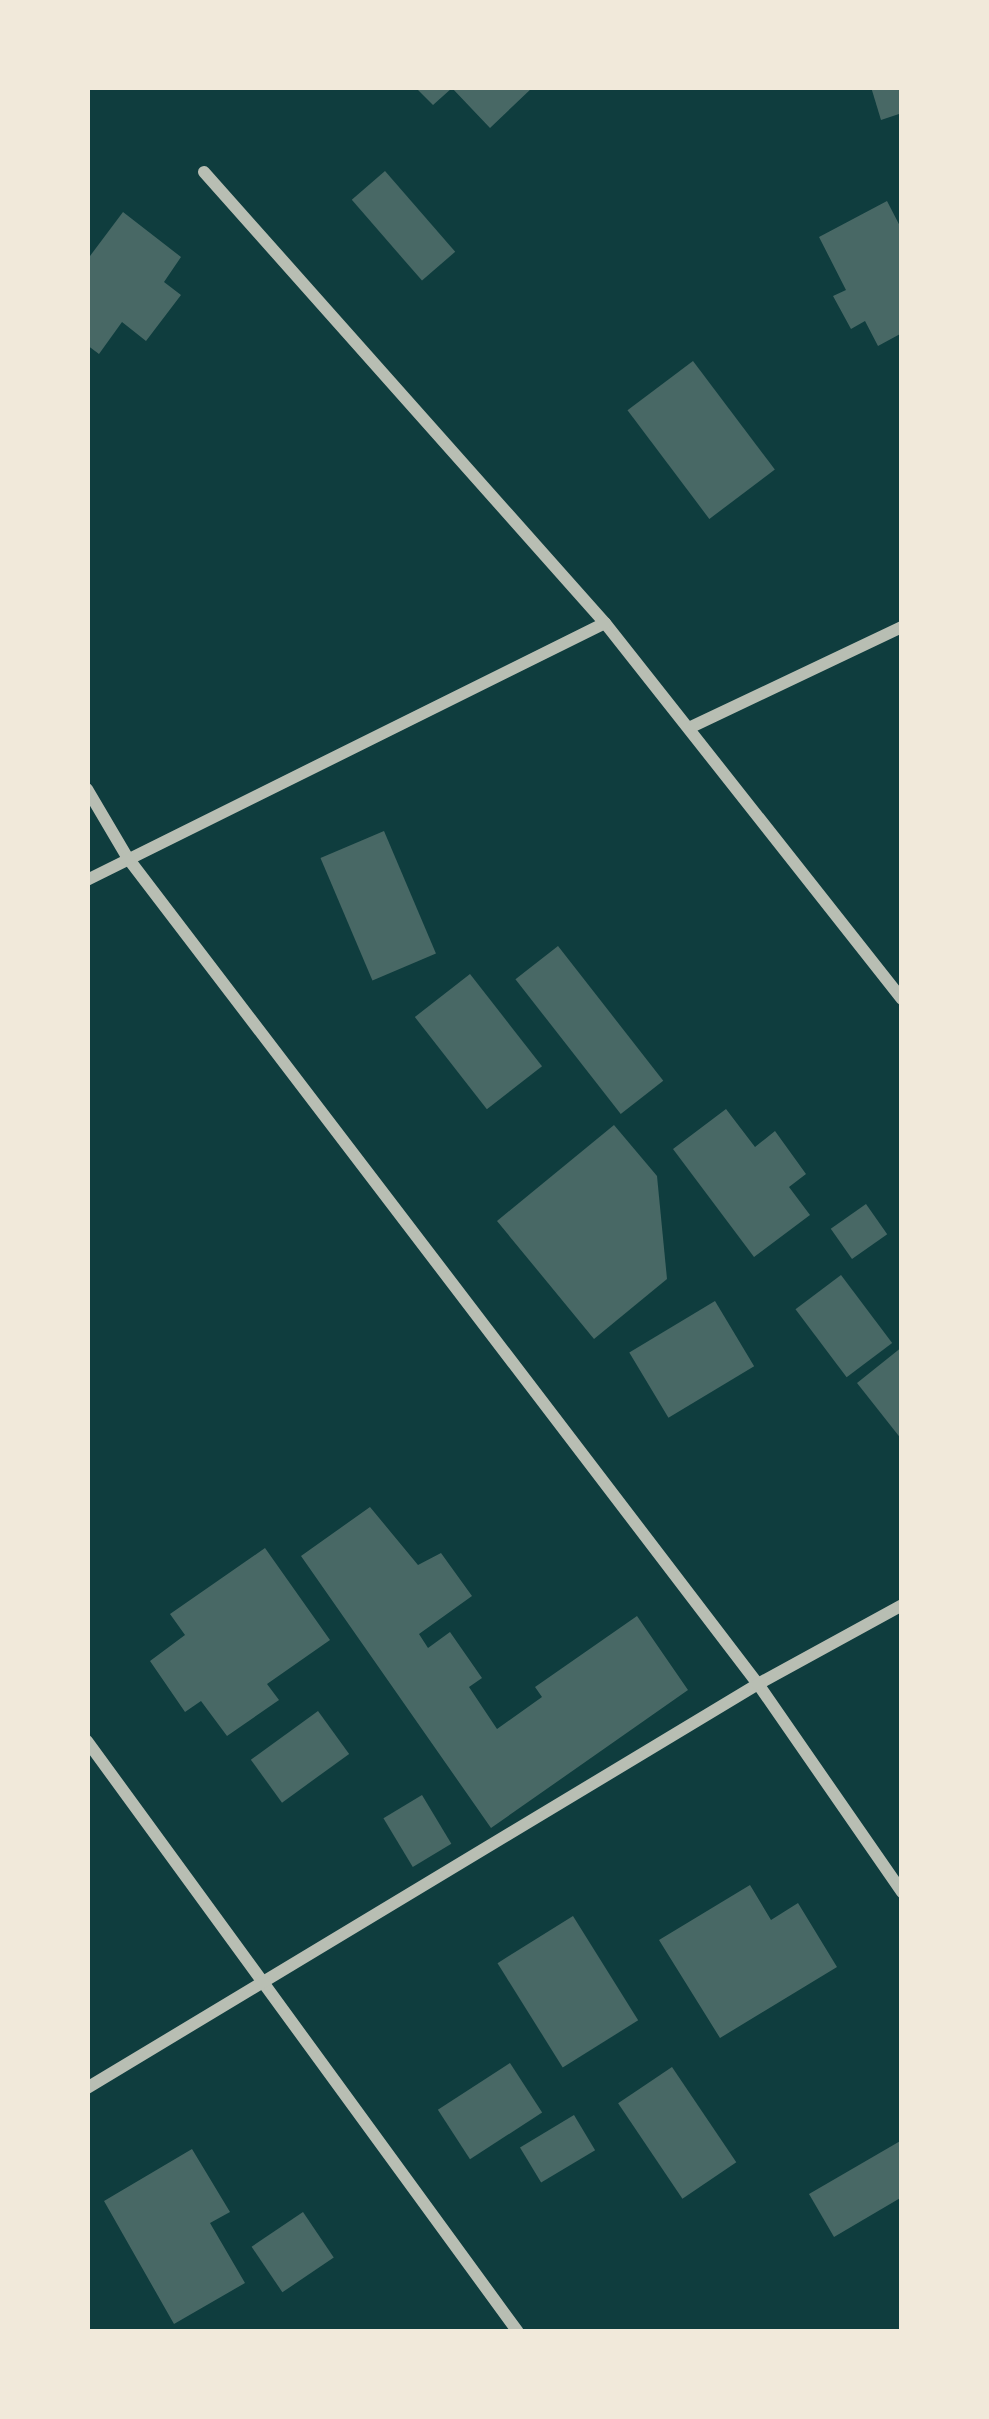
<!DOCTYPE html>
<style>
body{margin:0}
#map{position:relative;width:989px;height:2419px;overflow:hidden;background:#0f3d3e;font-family:"PT Sans Narrow",sans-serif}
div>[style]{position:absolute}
.building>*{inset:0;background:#486865;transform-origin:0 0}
.minor>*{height:12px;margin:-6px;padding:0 6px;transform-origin:6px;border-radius:6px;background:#b8beb3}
span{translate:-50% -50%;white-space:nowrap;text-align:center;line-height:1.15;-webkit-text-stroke:9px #f1e9da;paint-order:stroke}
.frame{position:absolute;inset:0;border:90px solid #f1e9da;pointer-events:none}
</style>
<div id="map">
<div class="building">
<div style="clip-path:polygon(415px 87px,533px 87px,490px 128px,452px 88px,433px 105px)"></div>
<div style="clip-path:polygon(871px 87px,902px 87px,902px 113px,881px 120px)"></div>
<div style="left:385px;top:171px;width:107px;height:44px;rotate:49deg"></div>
<div style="clip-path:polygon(887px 201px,902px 230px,902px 333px,878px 346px,865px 321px,851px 329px,833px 296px,846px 290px,819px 237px)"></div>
<div style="clip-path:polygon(123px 212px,181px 257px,164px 282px,181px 295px,146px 341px,122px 322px,99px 354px,87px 345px,87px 260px)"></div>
<div style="left:693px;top:361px;width:136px;height:82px;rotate:53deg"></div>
<div style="left:384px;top:831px;width:133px;height:69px;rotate:67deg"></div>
<div style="left:558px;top:946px;width:171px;height:54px;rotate:52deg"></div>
<div style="left:470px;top:974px;width:117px;height:70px;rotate:52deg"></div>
<div style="clip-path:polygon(726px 1109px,755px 1147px,775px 1131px,806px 1174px,789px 1187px,810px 1215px,754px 1257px,673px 1149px)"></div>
<div style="clip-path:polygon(614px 1125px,657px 1176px,667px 1279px,594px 1339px,497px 1221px)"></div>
<div style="left:866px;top:1204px;width:37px;height:43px;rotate:55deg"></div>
<div style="left:841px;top:1275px;width:85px;height:57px;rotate:53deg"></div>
<div style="left:715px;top:1301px;width:76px;height:100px;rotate:59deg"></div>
<div style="clip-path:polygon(902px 1347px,902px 1440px,857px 1383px)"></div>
<div style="clip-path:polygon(370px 1507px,418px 1565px,441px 1553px,472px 1596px,419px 1634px,428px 1648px,450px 1632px,482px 1678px,469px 1687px,497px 1729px,542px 1697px,535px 1687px,637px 1616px,688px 1690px,491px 1828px,301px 1556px)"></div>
<div style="clip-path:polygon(265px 1548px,330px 1640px,267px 1684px,279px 1700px,227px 1736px,201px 1701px,185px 1712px,150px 1661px,185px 1635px,170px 1614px)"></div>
<div style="left:318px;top:1711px;width:53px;height:83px;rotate:54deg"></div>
<div style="left:422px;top:1795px;width:57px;height:45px;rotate:59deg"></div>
<div style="clip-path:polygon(750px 1885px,771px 1920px,798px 1903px,837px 1967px,720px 2038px,659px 1940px)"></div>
<div style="left:573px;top:1916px;width:123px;height:89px;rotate:58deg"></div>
<div style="left:510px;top:2063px;width:59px;height:86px;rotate:57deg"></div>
<div style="left:672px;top:2067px;width:115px;height:65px;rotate:56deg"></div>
<div style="left:574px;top:2115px;width:41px;height:63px;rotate:59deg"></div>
<div style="clip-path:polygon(902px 2140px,902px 2197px,834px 2237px,809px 2194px)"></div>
<div style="clip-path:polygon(192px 2149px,230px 2212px,210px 2223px,245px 2283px,174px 2324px,104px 2201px)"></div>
<div style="left:303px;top:2212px;width:55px;height:62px;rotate:56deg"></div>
</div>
<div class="minor">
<div style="left:204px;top:172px;width:603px;rotate:48.36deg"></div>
<div style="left:605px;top:623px;width:479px;rotate:51.7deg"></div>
<div style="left:691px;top:727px;width:233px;rotate:-25.4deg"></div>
<div style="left:87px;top:789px;width:79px;rotate:59.5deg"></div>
<div style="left:127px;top:857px;width:1040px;rotate:52.66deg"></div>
<div style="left:758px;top:1684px;width:253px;rotate:55.3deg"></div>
<div style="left:87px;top:880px;width:578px;rotate:-26.39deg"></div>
<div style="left:87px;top:1741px;width:731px;rotate:53.9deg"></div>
<div style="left:87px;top:2088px;width:783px;rotate:-31.05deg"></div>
<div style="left:758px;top:1684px;width:164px;rotate:-28.7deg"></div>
</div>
<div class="frame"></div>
</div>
